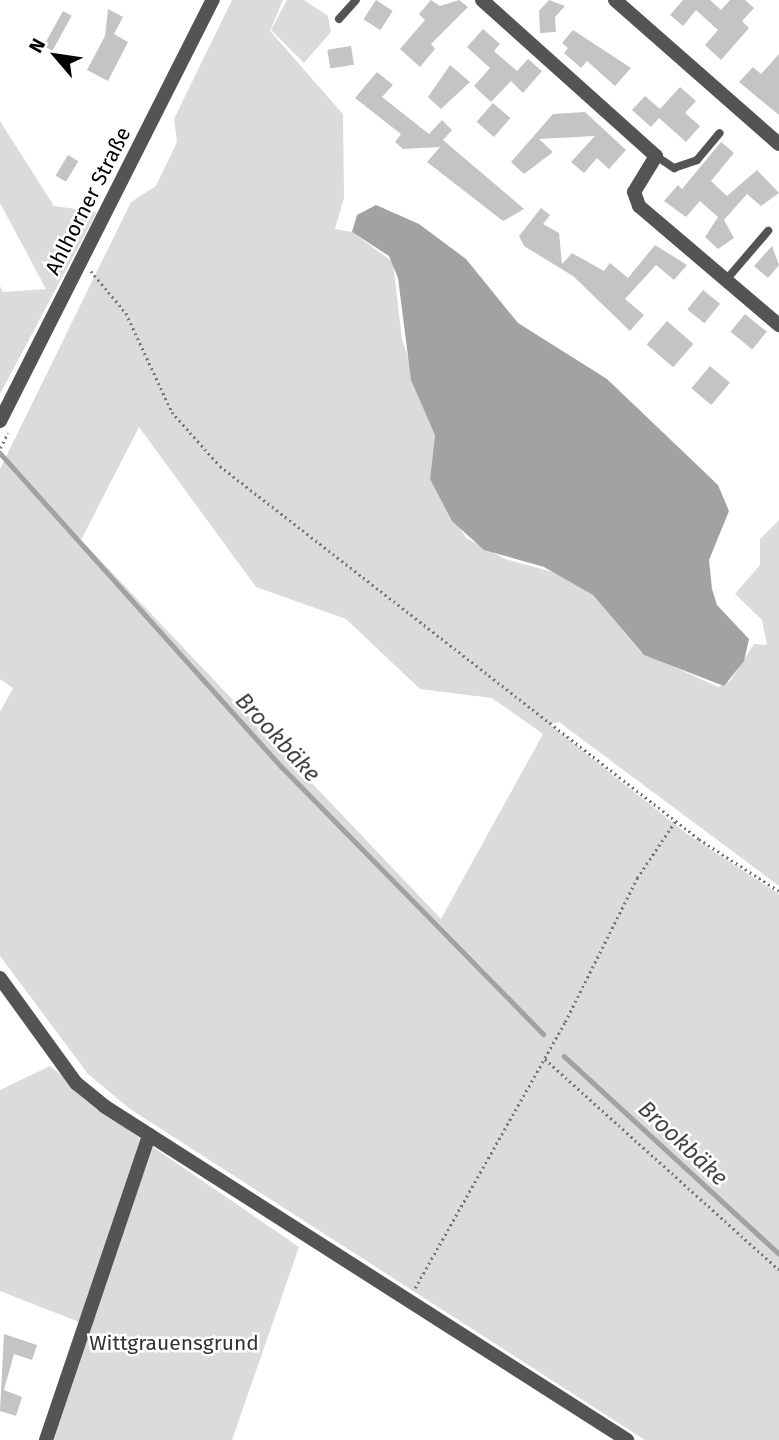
<!DOCTYPE html>
<meta charset="utf-8">
<style>
body{margin:0}
#map{position:relative;width:779px;height:1440px;overflow:hidden;background:#fff;font-family:"Fira Sans",sans-serif}
div>[style]{position:absolute}
.green>*{inset:0;background:#dbdbdb}
.water>*{inset:0;background:#a2a2a2}
.stream>*{height:4.5px;margin:-2.25px;padding:0 2.25px;transform-origin:2.25px;border-radius:2.25px;background:#a2a2a2}
.building>*{inset:0;background:#c4c4c4;transform-origin:0 0}
.path>*{height:2.5px;margin-top:-1.25px;transform-origin:0;background:repeating-linear-gradient(90deg,#767676 0 2px,transparent 0 5.5px)}
.service>*{height:8px;margin:-4px;padding:0 4px;transform-origin:4px;border-radius:4px;background:#545454}
.minor>*{height:14px;margin:-7px;padding:0 7px;transform-origin:7px;border-radius:7px;background:#545454}
.tertiary>*{height:14px;margin:-7px;padding:0 7px;transform-origin:7px;border-radius:7px;background:#545454}
span{translate:-50% -50%;white-space:nowrap;text-align:center;line-height:1.15;-webkit-text-stroke:5px #fff;paint-order:stroke}
.street-label{font-size:21px;color:#000}
.park-label{font-size:21px;color:#323232}
.water-label{font-size:23px;color:#434343;font-style:italic}
.north{position:absolute;left:21px;top:21px;width:70px;height:70px;-webkit-text-stroke:5px #fff;paint-order:stroke;rotate:299deg;font-size:19px;font-weight:700;line-height:28px;text-align:center;color:#000}
.north::after{content:'';display:block;margin:auto;width:24px;height:32px;background:#000;clip-path:polygon(50% 0,100% 100%,50% 72%,0 100%)}
</style>
<div id="map">
<div class="green">
<div style="clip-path:polygon(evenodd,232px 0,283px 0,270px 31px,343px 114px,344px 198px,335px 229px,352px 232px,393px 262px,402px 340px,435px 435px,430px 479px,466px 538px,505px 559px,560px 574px,593px 595px,640px 651px,718px 687px,730px 681px,754px 644px,767px 645px,762px 620px,735px 594px,760px 565px,760px 539px,779px 520px,779px 886px,559px 722px,549px 724px,687px 834px,779px 894px,779px 1440px,645px 1440px,130px 1109px,88px 1074px,0 956px,0 712px,13px 688px,0 679px,0 469px,131px 202px,156px 186px,177px 142px,174px 119px,232px 0,139px 427px,256px 587px,346px 619px,420px 689px,492px 698px,543px 734px,441px 919px,81px 540px,139px 427px)"></div>
<div style="clip-path:polygon(287px 0,304px 0,328px 16px,331px 32px,304px 63px,271px 30px)"></div>
<div style="clip-path:polygon(0 121px,54px 206px,97px 212px,0 394px,0 286px,3px 292px,46px 289px,0 203px)"></div>
<div style="clip-path:polygon(50px 1066px,142px 1140px,79px 1322px,0 1291px,0 1090px)"></div>
<div style="clip-path:polygon(153px 1147px,299px 1247px,232px 1440px,50px 1440px)"></div>
</div>
<div class="water">
<div style="clip-path:polygon(376px 205px,419px 224px,466px 259px,518px 323px,607px 379px,718px 485px,729px 511px,709px 560px,712px 589px,717px 605px,749px 639px,744px 661px,724px 686px,644px 655px,593px 595px,544px 567px,484px 550px,452px 521px,430px 479px,435px 435px,411px 380px,398px 278px,389px 256px,352px 232px,357px 215px)"></div>
</div>
<div class="stream">
<div style="left:0;top:453px;width:421px;rotate:48.1deg"></div>
<div style="left:281px;top:766px;width:375px;rotate:45.6deg"></div>
<div style="left:564px;top:1056px;width:292px;rotate:42.6deg"></div>
</div>
<div class="building">
<div style="left:376px;top:0;width:20px;height:23px;rotate:33deg"></div>
<div style="clip-path:polygon(431px 0,440px 6px,459px 0,468px 7px,431px 44px,435px 49px,420px 67px,400px 49px,425px 20px,419px 14px)"></div>
<div style="clip-path:polygon(549px 0,565px 6px,555px 17px,556px 32px,540px 33px,539px 11px)"></div>
<div style="clip-path:polygon(683px 0,710px 0,721px 10px,730px 0,745px 0,754px 8px,742px 21px,749px 28px,721px 60px,705px 45px,718px 30px,696px 10px,683px 26px,670px 15px)"></div>
<div style="clip-path:polygon(108px 9px,123px 17px,114px 34px,128px 42px,108px 81px,87px 70px,105px 36px)"></div>
<div style="left:63px;top:11px;width:10px;height:40px;rotate:29deg"></div>
<div style="clip-path:polygon(483px 29px,500px 44px,494px 51px,517px 71px,528px 59px,542px 71px,523px 93px,511px 81px,491px 102px,474px 86px,490px 68px,467px 47px)"></div>
<div style="clip-path:polygon(573px 30px,631px 68px,615px 86px,587px 61px,581px 68px,564px 53px,568px 48px,562px 43px)"></div>
<div style="left:351px;top:46px;width:19px;height:24px;rotate:81deg"></div>
<div style="clip-path:polygon(779px 54px,779px 115px,739px 82px,753px 67px,761px 74px)"></div>
<div style="clip-path:polygon(450px 65px,470px 82px,441px 109px,428px 97px)"></div>
<div style="clip-path:polygon(377px 72px,393px 85px,382px 97px,429px 134px,442px 120px,452px 130px,443px 140px,524px 209px,503px 221px,427px 162px,440px 147px,403px 149px,395px 142px,401px 134px,355px 98px)"></div>
<div style="clip-path:polygon(680px 87px,696px 101px,685px 113px,700px 126px,686px 142px,659px 118px,651px 127px,632px 110px,645px 96px,660px 109px)"></div>
<div style="left:493px;top:103px;width:23px;height:25px;rotate:41deg"></div>
<div style="clip-path:polygon(585px 112px,626px 150px,609px 169px,597px 158px,584px 173px,571px 162px,595px 136px,539px 139px,553px 152px,524px 174px,511px 162px,553px 114px)"></div>
<div style="clip-path:polygon(721px 142px,734px 153px,711px 181px,727px 196px,757px 170px,779px 193px,761px 206px,747px 194px,724px 220px,734px 238px,718px 249px,705px 237px,718px 217px,700px 201px,686px 217px,664px 201px,678px 185px,682px 189px)"></div>
<div style="left:68px;top:155px;width:12px;height:24px;rotate:31deg"></div>
<div style="clip-path:polygon(541px 208px,550px 215px,543px 224px,559px 233px,562px 264px,572px 253px,604px 271px,610px 263px,628px 278px,655px 245px,687px 265px,674px 280px,656px 265px,625px 299px,644px 315px,630px 331px,573px 276px,524px 246px,519px 236px)"></div>
<div style="clip-path:polygon(772px 246px,779px 265px,768px 278px,754px 266px)"></div>
<div style="left:703px;top:290px;width:22px;height:25px;rotate:39deg"></div>
<div style="left:745px;top:314px;width:28px;height:23px;rotate:39deg"></div>
<div style="left:667px;top:321px;width:35px;height:31px;rotate:41deg"></div>
<div style="left:710px;top:366px;width:26px;height:29px;rotate:40deg"></div>
<div style="clip-path:polygon(4px 1334px,37px 1345px,32px 1360px,14px 1354px,4px 1390px,22px 1397px,16px 1416px,0 1411px)"></div>
</div>
<div class="path">
<div style="left:91px;top:271px;width:55px;rotate:50.2deg"></div>
<div style="left:126px;top:313px;width:109px;rotate:65.1deg"></div>
<div style="left:172px;top:412px;width:72px;rotate:48.4deg"></div>
<div style="left:220px;top:466px;width:607px;rotate:37.91deg"></div>
<div style="left:699px;top:839px;width:95px;rotate:33deg"></div>
<div style="left:0;top:448px;width:17px;rotate:-62deg"></div>
<div style="left:545px;top:1059px;width:315px;rotate:42deg"></div>
<div style="left:415px;top:1288px;width:305px;rotate:-60.6deg"></div>
<div style="left:565px;top:1022px;width:161px;rotate:-63.4deg"></div>
<div style="left:637px;top:878px;width:70px;rotate:-56.1deg"></div>
</div>
<div class="service">
<div style="left:339px;top:19px;width:25px;rotate:-48deg"></div>
<div style="left:656px;top:156px;width:22px;rotate:34deg"></div>
<div style="left:674px;top:168px;width:24px;rotate:-19deg"></div>
<div style="left:697px;top:160px;width:35px;rotate:-50deg"></div>
<div style="left:726px;top:280px;width:65px;rotate:-49.4deg"></div>
</div>
<div class="minor">
<div style="left:482px;top:0;width:234px;rotate:41.9deg"></div>
<div style="left:656px;top:156px;width:42px;rotate:121.4deg"></div>
<div style="left:634px;top:192px;width:15px;rotate:70deg"></div>
<div style="left:639px;top:206px;width:184px;rotate:40.4deg"></div>
<div style="left:615px;top:0;width:218px;rotate:41.3deg"></div>
<div style="left:0;top:978px;width:130px;rotate:54.1deg"></div>
<div style="left:76px;top:1083px;width:36px;rotate:39deg"></div>
<div style="left:104px;top:1106px;width:621px;rotate:32.56deg"></div>
<div style="left:46px;top:1440px;width:322px;rotate:-71.3deg"></div>
</div>
<div class="tertiary">
<div style="left:0;top:421px;width:472px;rotate:-63.2deg"></div>
</div>
<div class="street-label">
<span style="left:88px;top:201px;rotate:-63deg">Ahlhorner Straße</span>
</div>
<div class="park-label">
<span style="left:174px;top:1343px">Wittgrauensgrund</span>
</div>
<div class="water-label">
<span style="left:278px;top:737px;rotate:47deg">Brookbäke</span>
<span style="left:683px;top:1143px;rotate:43deg">Brookbäke</span>
</div>
<div class="north">N</div>
</div>
